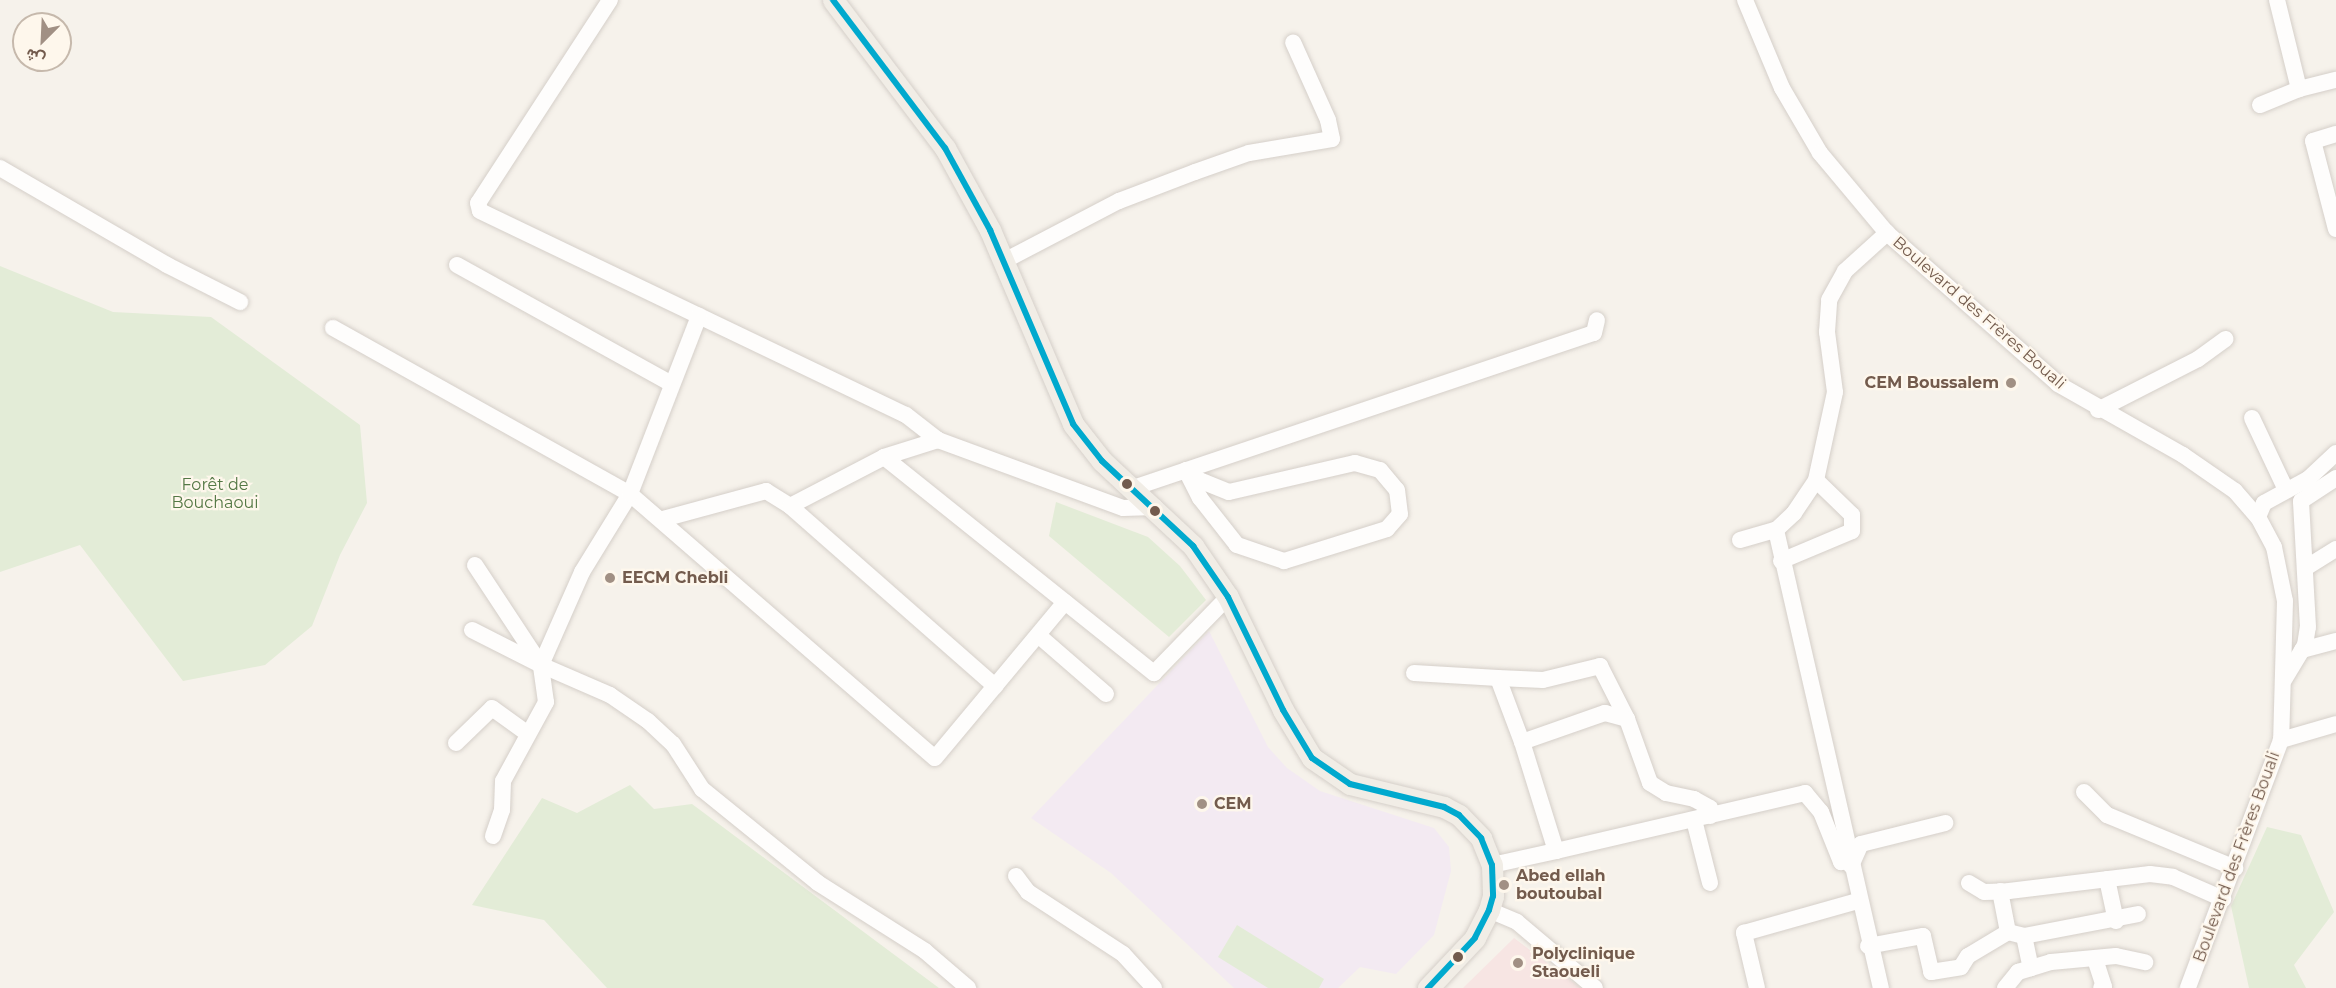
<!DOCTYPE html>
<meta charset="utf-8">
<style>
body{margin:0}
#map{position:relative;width:2336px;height:988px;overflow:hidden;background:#f6f2eb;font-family:Montserrat,Vazirmatn,sans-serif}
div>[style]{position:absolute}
.education>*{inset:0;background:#f3eaf2}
.medical>*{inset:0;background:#f7e5e3}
.green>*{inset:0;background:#e3ecd7}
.roads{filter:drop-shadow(0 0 2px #d5cfc9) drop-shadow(0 0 2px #d5cfc9)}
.minor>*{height:16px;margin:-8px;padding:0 8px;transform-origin:8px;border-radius:8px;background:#fefdfc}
.major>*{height:21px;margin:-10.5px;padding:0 10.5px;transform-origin:10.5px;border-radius:10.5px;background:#f1ede6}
.bus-1>*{height:6px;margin:-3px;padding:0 3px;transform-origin:3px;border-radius:3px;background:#00a9ce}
.dots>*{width:16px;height:16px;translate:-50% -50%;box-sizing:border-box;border:3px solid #fef7ec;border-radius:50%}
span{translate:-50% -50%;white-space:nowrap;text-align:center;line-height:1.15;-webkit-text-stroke:4.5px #fef7ec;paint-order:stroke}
.street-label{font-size:16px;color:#735b4d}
.poi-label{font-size:16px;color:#735b4d;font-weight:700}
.right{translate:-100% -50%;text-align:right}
.left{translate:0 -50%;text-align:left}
.park-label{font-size:16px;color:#547845}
.north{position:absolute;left:12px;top:12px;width:60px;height:60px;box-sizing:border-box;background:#fef7ec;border:2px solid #c6b9ac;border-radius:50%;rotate:204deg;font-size:16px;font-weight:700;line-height:24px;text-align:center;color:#735b4d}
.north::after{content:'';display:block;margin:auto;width:21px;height:27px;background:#a19084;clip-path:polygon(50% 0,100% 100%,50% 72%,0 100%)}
</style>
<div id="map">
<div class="education">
<div style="clip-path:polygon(1209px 631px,1268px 747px,1287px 768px,1320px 791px,1434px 828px,1449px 847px,1451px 871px,1434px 935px,1396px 974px,1360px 967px,1338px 988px,1234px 988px,1111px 873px,1031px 818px)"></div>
</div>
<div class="medical">
<div style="clip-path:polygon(1514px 938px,1581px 988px,1463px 988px)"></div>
</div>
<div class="green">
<div style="clip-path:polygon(0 266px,113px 312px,211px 317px,360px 425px,367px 503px,340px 555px,312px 626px,265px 665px,183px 681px,80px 545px,0 572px)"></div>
<div style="clip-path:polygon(1056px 502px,1148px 537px,1180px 566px,1206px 600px,1169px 637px,1049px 536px)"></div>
<div style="clip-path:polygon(630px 785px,654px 809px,692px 804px,939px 988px,607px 988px,544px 920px,472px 905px,542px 798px,577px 813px)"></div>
<div style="clip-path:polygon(2267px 827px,2301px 835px,2334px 912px,2294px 965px,2306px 988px,2249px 988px,2231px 906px)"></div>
<div style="clip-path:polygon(1237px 925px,1324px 979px,1319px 988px,1268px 988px,1218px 957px)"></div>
</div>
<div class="roads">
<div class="minor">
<div style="left:610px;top:0;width:242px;rotate:123deg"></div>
<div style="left:478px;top:203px;width:8px;rotate:76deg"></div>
<div style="left:480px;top:211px;width:472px;rotate:25.6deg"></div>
<div style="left:906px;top:415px;width:41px;rotate:38deg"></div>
<div style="left:1745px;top:0;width:95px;rotate:67.2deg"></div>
<div style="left:1782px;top:88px;width:75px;rotate:59.7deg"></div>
<div style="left:1820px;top:153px;width:104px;rotate:50.1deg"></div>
<div style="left:1887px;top:233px;width:228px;rotate:41.4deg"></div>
<div style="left:2058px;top:384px;width:144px;rotate:29.6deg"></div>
<div style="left:2183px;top:455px;width:63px;rotate:34.7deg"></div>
<div style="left:2235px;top:491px;width:35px;rotate:49deg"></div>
<div style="left:2258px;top:517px;width:34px;rotate:62deg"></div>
<div style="left:2274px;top:547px;width:55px;rotate:78.5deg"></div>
<div style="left:2285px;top:601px;width:139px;rotate:91.6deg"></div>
<div style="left:2281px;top:740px;width:265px;rotate:110.6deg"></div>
<div style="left:2277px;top:0;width:92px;rotate:76.1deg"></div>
<div style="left:2260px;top:105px;width:42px;rotate:-22.3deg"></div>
<div style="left:2299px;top:89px;width:38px;rotate:-14deg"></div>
<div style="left:2336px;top:134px;width:24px;rotate:163deg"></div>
<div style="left:2313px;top:141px;width:91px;rotate:75.4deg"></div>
<div style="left:0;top:168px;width:193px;rotate:30.1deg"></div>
<div style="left:167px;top:265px;width:82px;rotate:26.9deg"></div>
<div style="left:1004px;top:261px;width:130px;rotate:-27.6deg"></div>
<div style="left:1119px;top:201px;width:81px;rotate:-20.9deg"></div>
<div style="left:1195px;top:172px;width:57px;rotate:-19.4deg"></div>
<div style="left:1249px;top:153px;width:84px;rotate:-9.6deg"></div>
<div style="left:1332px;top:139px;width:19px;rotate:-102deg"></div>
<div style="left:1328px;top:120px;width:85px;rotate:-114.2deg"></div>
<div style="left:457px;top:265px;width:244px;rotate:29deg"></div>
<div style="left:333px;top:328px;width:340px;rotate:29.2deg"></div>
<div style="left:630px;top:494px;width:403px;rotate:40.9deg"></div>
<div style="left:935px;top:758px;width:203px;rotate:-50.2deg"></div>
<div style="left:2098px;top:410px;width:112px;rotate:-27deg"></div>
<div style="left:2198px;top:359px;width:34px;rotate:-36deg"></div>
<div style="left:2252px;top:418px;width:80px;rotate:64.7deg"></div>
<div style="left:884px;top:457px;width:346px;rotate:38.7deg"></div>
<div style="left:1154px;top:673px;width:106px;rotate:-45.8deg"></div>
<div style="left:1355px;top:463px;width:26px;rotate:16deg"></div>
<div style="left:1380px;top:470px;width:26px;rotate:50deg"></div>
<div style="left:1397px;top:490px;width:24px;rotate:83deg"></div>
<div style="left:1400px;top:514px;width:20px;rotate:131deg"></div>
<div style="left:1387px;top:529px;width:108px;rotate:162.7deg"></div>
<div style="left:1284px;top:561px;width:50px;rotate:-161.2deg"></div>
<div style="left:1237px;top:545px;width:60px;rotate:-128.2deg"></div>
<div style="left:1200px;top:498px;width:31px;rotate:-117deg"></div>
<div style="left:1186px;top:470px;width:16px;rotate:38deg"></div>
<div style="left:1199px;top:480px;width:32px;rotate:22deg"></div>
<div style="left:1229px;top:492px;width:129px;rotate:-13deg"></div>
<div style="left:1133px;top:488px;width:486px;rotate:-18.6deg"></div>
<div style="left:1594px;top:333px;width:13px;rotate:-77deg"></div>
<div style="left:790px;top:506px;width:106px;rotate:-27.5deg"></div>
<div style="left:884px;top:457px;width:57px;rotate:-17.5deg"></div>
<div style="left:938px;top:440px;width:197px;rotate:20.2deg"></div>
<div style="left:1123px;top:508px;width:32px;rotate:-2deg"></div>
<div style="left:2258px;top:517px;width:15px;rotate:-67deg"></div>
<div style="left:2264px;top:503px;width:50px;rotate:-28.6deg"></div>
<div style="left:2308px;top:479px;width:38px;rotate:-43deg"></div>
<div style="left:663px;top:519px;width:107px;rotate:-15.2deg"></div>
<div style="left:766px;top:491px;width:28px;rotate:32deg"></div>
<div style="left:790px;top:506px;width:273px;rotate:41.3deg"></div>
<div style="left:1776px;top:530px;width:470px;rotate:77.1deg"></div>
<div style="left:1740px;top:540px;width:37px;rotate:-16deg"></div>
<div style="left:1776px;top:530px;width:25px;rotate:-43deg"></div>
<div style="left:1794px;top:513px;width:40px;rotate:-56deg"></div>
<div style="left:1816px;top:480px;width:90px;rotate:-77.8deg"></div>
<div style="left:1835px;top:392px;width:61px;rotate:-97.6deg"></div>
<div style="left:1827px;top:332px;width:32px;rotate:-86deg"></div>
<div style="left:1829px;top:300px;width:33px;rotate:-61deg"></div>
<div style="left:1845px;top:271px;width:57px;rotate:-42.1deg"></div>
<div style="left:1781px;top:561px;width:77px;rotate:-22.9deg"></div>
<div style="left:1852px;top:531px;width:16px;rotate:-90deg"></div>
<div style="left:1852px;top:515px;width:50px;rotate:-135.8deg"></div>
<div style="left:475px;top:565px;width:120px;rotate:56.6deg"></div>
<div style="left:541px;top:665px;width:75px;rotate:23.5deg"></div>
<div style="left:610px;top:695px;width:46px;rotate:34.4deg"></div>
<div style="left:648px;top:721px;width:34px;rotate:43deg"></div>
<div style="left:673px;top:744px;width:54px;rotate:57.2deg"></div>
<div style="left:702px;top:789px;width:149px;rotate:39deg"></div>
<div style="left:818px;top:883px;width:127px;rotate:32.4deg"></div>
<div style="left:925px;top:951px;width:57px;rotate:40.7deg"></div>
<div style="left:2307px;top:567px;width:34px;rotate:-32deg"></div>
<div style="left:472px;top:630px;width:77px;rotate:26.9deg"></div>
<div style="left:1038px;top:635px;width:90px;rotate:40.9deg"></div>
<div style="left:2302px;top:650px;width:35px;rotate:-15deg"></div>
<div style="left:1414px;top:673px;width:84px;rotate:3.4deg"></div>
<div style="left:2284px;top:680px;width:41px;rotate:-59deg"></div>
<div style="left:2305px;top:645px;width:18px;rotate:-81deg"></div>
<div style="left:2308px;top:627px;width:126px;rotate:-93.2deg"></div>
<div style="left:2301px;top:501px;width:42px;rotate:-33.3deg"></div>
<div style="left:2281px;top:740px;width:57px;rotate:-16.2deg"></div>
<div style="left:1522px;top:742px;width:68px;rotate:-110.6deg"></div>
<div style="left:1498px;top:678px;width:45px;rotate:2.5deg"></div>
<div style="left:1543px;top:680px;width:59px;rotate:-13.8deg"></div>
<div style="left:1600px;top:666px;width:59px;rotate:63deg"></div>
<div style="left:456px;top:743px;width:50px;rotate:-44.2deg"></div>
<div style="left:492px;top:708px;width:44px;rotate:35.8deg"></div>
<div style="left:2084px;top:792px;width:33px;rotate:45deg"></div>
<div style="left:2107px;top:815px;width:139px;rotate:22.5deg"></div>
<div style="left:1694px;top:820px;width:65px;rotate:75.7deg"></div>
<div style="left:493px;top:836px;width:28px;rotate:-71deg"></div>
<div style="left:502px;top:810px;width:29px;rotate:-88deg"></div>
<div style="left:503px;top:781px;width:90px;rotate:-61.4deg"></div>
<div style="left:546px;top:702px;width:37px;rotate:-98deg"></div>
<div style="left:541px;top:665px;width:102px;rotate:-66.2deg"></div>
<div style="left:582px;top:572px;width:92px;rotate:-58.4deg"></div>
<div style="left:630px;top:494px;width:191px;rotate:-68.8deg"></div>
<div style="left:1556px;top:851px;width:256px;rotate:-13.1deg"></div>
<div style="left:1805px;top:793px;width:25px;rotate:50deg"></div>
<div style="left:1821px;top:812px;width:54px;rotate:68.2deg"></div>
<div style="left:1841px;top:862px;width:6px;rotate:-9deg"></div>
<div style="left:1492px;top:865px;width:66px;rotate:-12.3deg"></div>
<div style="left:1556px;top:851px;width:114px;rotate:-107.3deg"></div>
<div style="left:1522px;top:742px;width:88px;rotate:-19.3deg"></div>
<div style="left:1605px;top:713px;width:23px;rotate:15deg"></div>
<div style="left:1627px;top:719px;width:68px;rotate:70.2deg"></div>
<div style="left:1650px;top:783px;width:19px;rotate:32deg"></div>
<div style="left:1666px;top:793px;width:29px;rotate:12deg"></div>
<div style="left:1694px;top:799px;width:18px;rotate:29deg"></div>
<div style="left:1710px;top:808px;width:8px;rotate:90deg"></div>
<div style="left:1851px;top:866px;width:24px;rotate:-66deg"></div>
<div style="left:1861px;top:844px;width:87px;rotate:-14deg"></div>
<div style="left:1016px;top:876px;width:20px;rotate:53deg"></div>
<div style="left:1028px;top:892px;width:113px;rotate:33.1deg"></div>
<div style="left:1123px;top:954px;width:46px;rotate:47.6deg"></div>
<div style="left:2107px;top:879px;width:43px;rotate:77.9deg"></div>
<div style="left:1969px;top:883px;width:17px;rotate:31deg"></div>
<div style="left:1984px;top:892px;width:25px;rotate:-2deg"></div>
<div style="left:2009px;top:891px;width:142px;rotate:-6.9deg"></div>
<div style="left:2150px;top:874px;width:23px;rotate:7deg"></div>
<div style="left:2173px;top:877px;width:55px;rotate:23.7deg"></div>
<div style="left:2000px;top:891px;width:42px;rotate:79deg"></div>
<div style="left:1489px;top:910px;width:30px;rotate:23deg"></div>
<div style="left:1517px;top:922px;width:102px;rotate:40.2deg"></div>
<div style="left:2024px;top:936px;width:33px;rotate:78deg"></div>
<div style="left:1868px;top:946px;width:56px;rotate:-10.3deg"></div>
<div style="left:1923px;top:936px;width:37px;rotate:77deg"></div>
<div style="left:1931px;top:972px;width:30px;rotate:-9deg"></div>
<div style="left:1961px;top:967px;width:13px;rotate:-58deg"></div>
<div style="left:1968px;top:956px;width:47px;rotate:-31deg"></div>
<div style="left:2008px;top:932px;width:16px;rotate:14deg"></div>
<div style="left:2024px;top:936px;width:116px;rotate:-10.9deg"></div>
<div style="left:2095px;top:959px;width:29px;rotate:72deg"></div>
<div style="left:2104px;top:987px;width:3px;rotate:162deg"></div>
<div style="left:1757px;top:988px;width:57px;rotate:-103.3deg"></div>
<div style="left:1744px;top:933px;width:118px;rotate:-15.7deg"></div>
<div style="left:2005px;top:988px;width:21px;rotate:-51deg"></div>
<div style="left:2018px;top:972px;width:34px;rotate:-17deg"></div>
<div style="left:2051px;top:962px;width:65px;rotate:-5.3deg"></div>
<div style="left:2116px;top:956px;width:30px;rotate:12deg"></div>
</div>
<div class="major">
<div style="left:833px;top:0;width:186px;rotate:52.9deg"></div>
<div style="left:945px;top:148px;width:94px;rotate:61.2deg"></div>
<div style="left:990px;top:230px;width:211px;rotate:66.8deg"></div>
<div style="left:1073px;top:424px;width:47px;rotate:51.9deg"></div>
<div style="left:1102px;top:461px;width:125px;rotate:43deg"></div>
<div style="left:1193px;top:546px;width:62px;rotate:55.5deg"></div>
<div style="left:1228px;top:597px;width:126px;rotate:64deg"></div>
<div style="left:1283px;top:710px;width:56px;rotate:58.9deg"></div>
<div style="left:1312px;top:758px;width:46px;rotate:34.4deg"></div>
<div style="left:1350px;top:784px;width:97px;rotate:13.7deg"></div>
<div style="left:1444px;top:807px;width:17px;rotate:28deg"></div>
<div style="left:1459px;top:815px;width:32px;rotate:46deg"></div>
<div style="left:1481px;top:838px;width:29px;rotate:68deg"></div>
<div style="left:1492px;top:865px;width:31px;rotate:88deg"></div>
<div style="left:1493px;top:896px;width:15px;rotate:106deg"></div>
<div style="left:1489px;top:910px;width:31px;rotate:117deg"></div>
<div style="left:1475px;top:938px;width:69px;rotate:133.2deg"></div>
</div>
</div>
<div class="bus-1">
<div style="left:833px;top:0;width:186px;rotate:52.9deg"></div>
<div style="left:945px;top:148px;width:94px;rotate:61.2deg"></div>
<div style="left:990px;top:230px;width:211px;rotate:66.8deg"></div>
<div style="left:1073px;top:424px;width:47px;rotate:51.9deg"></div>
<div style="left:1102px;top:461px;width:125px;rotate:43deg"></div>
<div style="left:1193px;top:546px;width:62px;rotate:55.5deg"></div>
<div style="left:1228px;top:597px;width:126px;rotate:64deg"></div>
<div style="left:1283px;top:710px;width:56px;rotate:58.9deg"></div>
<div style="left:1312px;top:758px;width:46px;rotate:34.4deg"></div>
<div style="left:1350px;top:784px;width:97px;rotate:13.7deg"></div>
<div style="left:1444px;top:807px;width:17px;rotate:28deg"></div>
<div style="left:1459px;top:815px;width:32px;rotate:46deg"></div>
<div style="left:1481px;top:838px;width:29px;rotate:68deg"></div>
<div style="left:1492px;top:865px;width:31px;rotate:88deg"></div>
<div style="left:1493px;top:896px;width:15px;rotate:106deg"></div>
<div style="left:1489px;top:910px;width:31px;rotate:117deg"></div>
<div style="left:1475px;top:938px;width:69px;rotate:133.2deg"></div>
</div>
<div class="dots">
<div style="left:2011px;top:383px;background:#a19084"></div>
<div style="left:1127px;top:484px;background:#735b4d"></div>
<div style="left:1155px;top:511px;background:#735b4d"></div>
<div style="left:610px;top:578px;background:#a19084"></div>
<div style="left:1202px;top:804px;background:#a19084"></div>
<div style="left:1504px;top:885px;background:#a19084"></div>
<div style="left:1458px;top:957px;background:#735b4d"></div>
<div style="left:1518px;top:963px;background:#a19084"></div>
</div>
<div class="street-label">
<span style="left:1979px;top:313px;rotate:41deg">Boulevard des Frères Bouali</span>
<span style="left:2237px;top:857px;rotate:-70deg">Boulevard des Frères Bouali</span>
</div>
<div class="poi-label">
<span class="right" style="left:1999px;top:383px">CEM Boussalem</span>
<span class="left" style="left:622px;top:578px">EECM Chebli</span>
<span class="left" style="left:1214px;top:804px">CEM</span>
<span class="left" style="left:1516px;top:885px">Abed ellah<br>boutoubal</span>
<span class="left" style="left:1532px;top:963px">Polyclinique<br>Staoueli</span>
</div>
<div class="park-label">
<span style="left:215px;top:494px">Forêt de<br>Bouchaoui</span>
</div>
<div class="north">ش</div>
</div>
